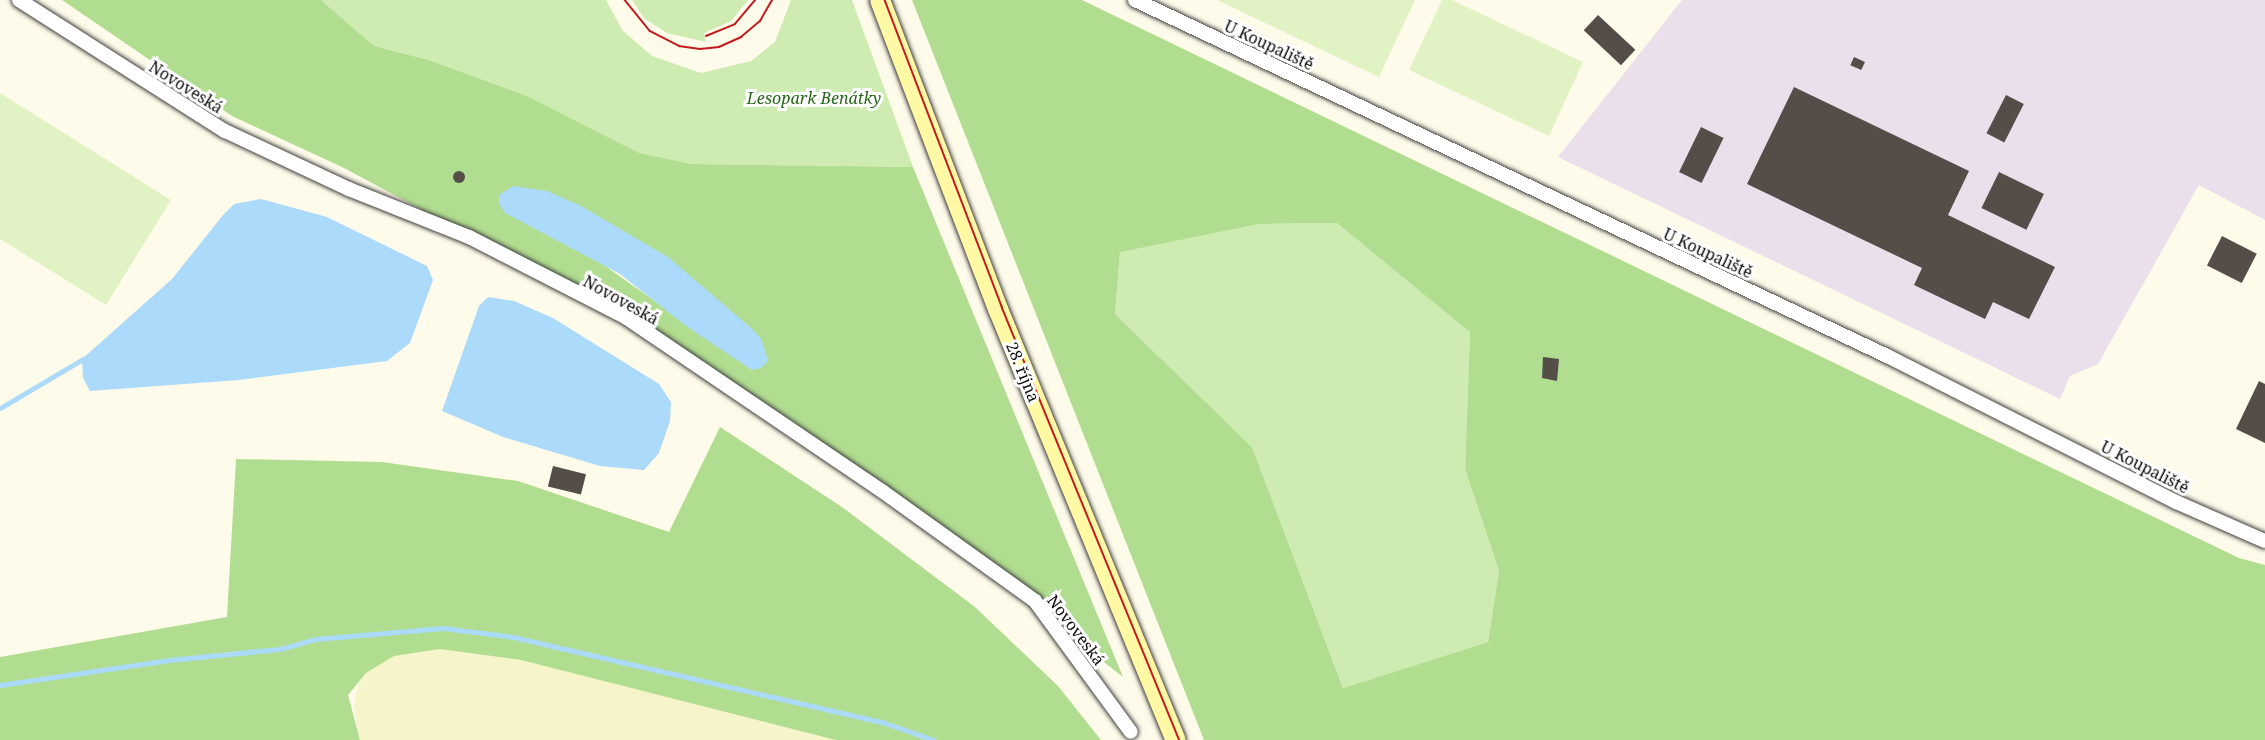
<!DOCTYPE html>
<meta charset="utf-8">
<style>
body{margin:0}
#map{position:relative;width:2265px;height:740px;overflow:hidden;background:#fffbea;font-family:"Noto Serif",serif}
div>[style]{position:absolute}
.industrial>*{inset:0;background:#eadfeb}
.farmland>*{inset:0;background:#f6f4c9}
.green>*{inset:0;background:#ceebb2}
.forest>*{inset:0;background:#b1dd90}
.pitch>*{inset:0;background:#e1f2c4}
.water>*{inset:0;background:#abdafa}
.stream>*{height:5px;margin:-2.5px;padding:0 2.5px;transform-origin:2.5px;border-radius:2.5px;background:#abdafa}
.building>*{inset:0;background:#554d47;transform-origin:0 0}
.round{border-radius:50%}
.roads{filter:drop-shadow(0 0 2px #3f3f3f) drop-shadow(0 0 2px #3f3f3f)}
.minor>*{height:14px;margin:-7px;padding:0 7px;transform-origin:7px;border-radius:7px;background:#fff}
.secondary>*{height:20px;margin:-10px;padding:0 10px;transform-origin:10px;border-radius:10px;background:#fff8a5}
.tram>*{height:1.5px;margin:-0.75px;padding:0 0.75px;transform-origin:0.75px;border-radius:0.75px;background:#c31c1f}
span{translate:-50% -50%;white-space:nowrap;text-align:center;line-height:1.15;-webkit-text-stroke:6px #fff;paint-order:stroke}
.street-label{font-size:16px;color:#0c0c0c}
.park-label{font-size:16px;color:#276619;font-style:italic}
</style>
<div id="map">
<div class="industrial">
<div style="clip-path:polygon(1682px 0,2265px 0,2265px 220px,2199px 185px,2098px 364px,2070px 376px,2060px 399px,1558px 157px)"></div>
</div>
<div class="farmland">
<div style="clip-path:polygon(440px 649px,521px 660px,836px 740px,360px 740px,354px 705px,359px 683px,366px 673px,394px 656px)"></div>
</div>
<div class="green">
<div style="clip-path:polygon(321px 0,606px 0,623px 31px,652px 56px,701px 73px,751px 61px,775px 42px,791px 0,852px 0,913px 167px,692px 164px,638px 153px,527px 96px,429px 60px,374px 46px)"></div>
<div style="clip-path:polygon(632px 0,748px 0,731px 21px,704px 33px,706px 42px,667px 33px,644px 18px)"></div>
<div style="clip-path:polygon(1337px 223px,1470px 331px,1465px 469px,1499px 571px,1488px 642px,1343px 688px,1252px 447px,1115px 314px,1120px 251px,1259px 224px)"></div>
</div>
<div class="forest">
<div style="clip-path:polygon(evenodd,62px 0,321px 0,374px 46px,429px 60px,527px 96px,639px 153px,692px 164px,913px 167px,1123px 677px,882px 486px,629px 321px,344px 168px,232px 116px,62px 0,594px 258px,711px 296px,750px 327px,752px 370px,594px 258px)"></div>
<div style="clip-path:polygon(evenodd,912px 0,1082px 0,2239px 558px,2265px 565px,2265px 740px,1204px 740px,912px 0,1337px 223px,1470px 332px,1465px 469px,1499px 571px,1488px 642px,1343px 688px,1252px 447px,1115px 314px,1120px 252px,1259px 224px,1337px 223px)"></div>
<div style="clip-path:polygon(720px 427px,842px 507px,975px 607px,1058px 686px,1101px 740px,836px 740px,521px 660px,440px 649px,394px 656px,366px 673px,348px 695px,360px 740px,0 740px,0 657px,227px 617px,236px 459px,382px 462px,518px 481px,669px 532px)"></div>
</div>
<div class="pitch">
<div style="clip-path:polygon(1217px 0,1415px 0,1379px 77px)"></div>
<div style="clip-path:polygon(1442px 0,1452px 0,1583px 62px,1549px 136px,1409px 70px)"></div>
<div style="clip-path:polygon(0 93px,171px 200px,106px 305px,0 239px)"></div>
</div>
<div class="water">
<div style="clip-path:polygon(513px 186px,547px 191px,581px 206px,668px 257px,750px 327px,761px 338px,768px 361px,761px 368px,752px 370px,686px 326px,620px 274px,505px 213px,499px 204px,499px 195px)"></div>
<div style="clip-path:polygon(261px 199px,327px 217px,427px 266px,433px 280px,410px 343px,387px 361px,239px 380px,90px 391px,83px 378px,82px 359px,172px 279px,223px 215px,234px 204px)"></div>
<div style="clip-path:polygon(488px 297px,514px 301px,553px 318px,659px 384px,671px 402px,670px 421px,659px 453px,644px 470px,600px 466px,503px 437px,442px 411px,479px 306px)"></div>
</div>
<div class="stream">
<div style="left:0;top:408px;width:96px;rotate:-30.6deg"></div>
<div style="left:0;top:685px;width:171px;rotate:-8.4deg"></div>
<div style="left:169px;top:660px;width:112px;rotate:-5.7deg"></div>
<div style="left:280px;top:649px;width:37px;rotate:-16deg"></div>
<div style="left:316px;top:639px;width:127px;rotate:-5deg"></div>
<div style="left:443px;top:628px;width:71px;rotate:7.3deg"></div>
<div style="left:513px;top:637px;width:379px;rotate:13deg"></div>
<div style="left:882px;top:722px;width:55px;rotate:19.1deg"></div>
</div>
<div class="building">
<div style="left:1598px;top:15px;width:51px;height:21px;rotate:43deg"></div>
<div style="left:1854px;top:57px;width:12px;height:9px;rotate:24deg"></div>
<div style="clip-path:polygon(1794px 87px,1969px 171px,1948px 215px,2055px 267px,2029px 319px,1993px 302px,1985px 319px,1914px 285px,1922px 268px,1747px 184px)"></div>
<div style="left:2006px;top:95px;width:20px;height:43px;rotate:27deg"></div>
<div style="left:1701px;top:127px;width:25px;height:50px;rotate:26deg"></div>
<div class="round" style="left:453px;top:171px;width:12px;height:12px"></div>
<div style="left:1999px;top:172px;width:50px;height:40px;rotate:26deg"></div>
<div style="left:2222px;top:236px;width:39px;height:33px;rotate:27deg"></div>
<div style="clip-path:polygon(1543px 357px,1559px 359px,1557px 381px,1542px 378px)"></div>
<div style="clip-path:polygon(2259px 381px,2265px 384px,2265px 443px,2236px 429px)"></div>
<div style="left:553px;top:466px;width:34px;height:21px;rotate:14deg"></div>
</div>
<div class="roads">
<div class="minor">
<div style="left:19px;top:0;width:244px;rotate:32.5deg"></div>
<div style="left:225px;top:131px;width:137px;rotate:25.1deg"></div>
<div style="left:349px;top:189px;width:129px;rotate:21.8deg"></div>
<div style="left:469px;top:237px;width:175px;rotate:27.1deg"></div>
<div style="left:625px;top:317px;width:310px;rotate:34.1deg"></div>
<div style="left:882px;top:491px;width:188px;rotate:35.7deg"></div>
<div style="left:1035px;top:601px;width:162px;rotate:53.8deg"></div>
<div style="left:1135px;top:0;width:832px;rotate:25.33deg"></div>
<div style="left:1887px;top:356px;width:324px;rotate:26.8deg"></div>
<div style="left:2176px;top:502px;width:97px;rotate:23.7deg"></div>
</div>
<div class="secondary">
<div style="left:880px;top:0;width:331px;rotate:69.1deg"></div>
<div style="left:998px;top:309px;width:466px;rotate:67.6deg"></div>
</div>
</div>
<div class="tram">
<div style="left:625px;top:0;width:40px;rotate:51deg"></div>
<div style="left:650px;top:31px;width:33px;rotate:27deg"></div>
<div style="left:679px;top:46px;width:21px;rotate:8deg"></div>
<div style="left:700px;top:49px;width:19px;rotate:-6deg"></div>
<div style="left:719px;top:47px;width:24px;rotate:-24deg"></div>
<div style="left:741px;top:37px;width:25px;rotate:-40deg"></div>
<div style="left:760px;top:21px;width:24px;rotate:-60deg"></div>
<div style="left:885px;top:0;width:329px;rotate:69.1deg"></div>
<div style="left:1002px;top:307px;width:468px;rotate:67.7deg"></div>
<div style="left:706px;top:36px;width:31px;rotate:-22deg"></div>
<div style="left:735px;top:24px;width:31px;rotate:-50deg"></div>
</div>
<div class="street-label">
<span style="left:1269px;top:45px;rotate:25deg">U Koupaliště</span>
<span style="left:186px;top:87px;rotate:32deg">Novoveská</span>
<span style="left:1708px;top:253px;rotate:25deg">U Koupaliště</span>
<span style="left:621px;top:300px;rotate:29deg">Novoveská</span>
<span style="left:1023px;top:372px;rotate:68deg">28. října</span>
<span style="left:2145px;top:467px;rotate:27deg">U Koupaliště</span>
<span style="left:1076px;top:630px;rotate:53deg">Novoveská</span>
</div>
<div class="park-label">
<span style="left:814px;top:98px">Lesopark Benátky</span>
</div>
</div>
